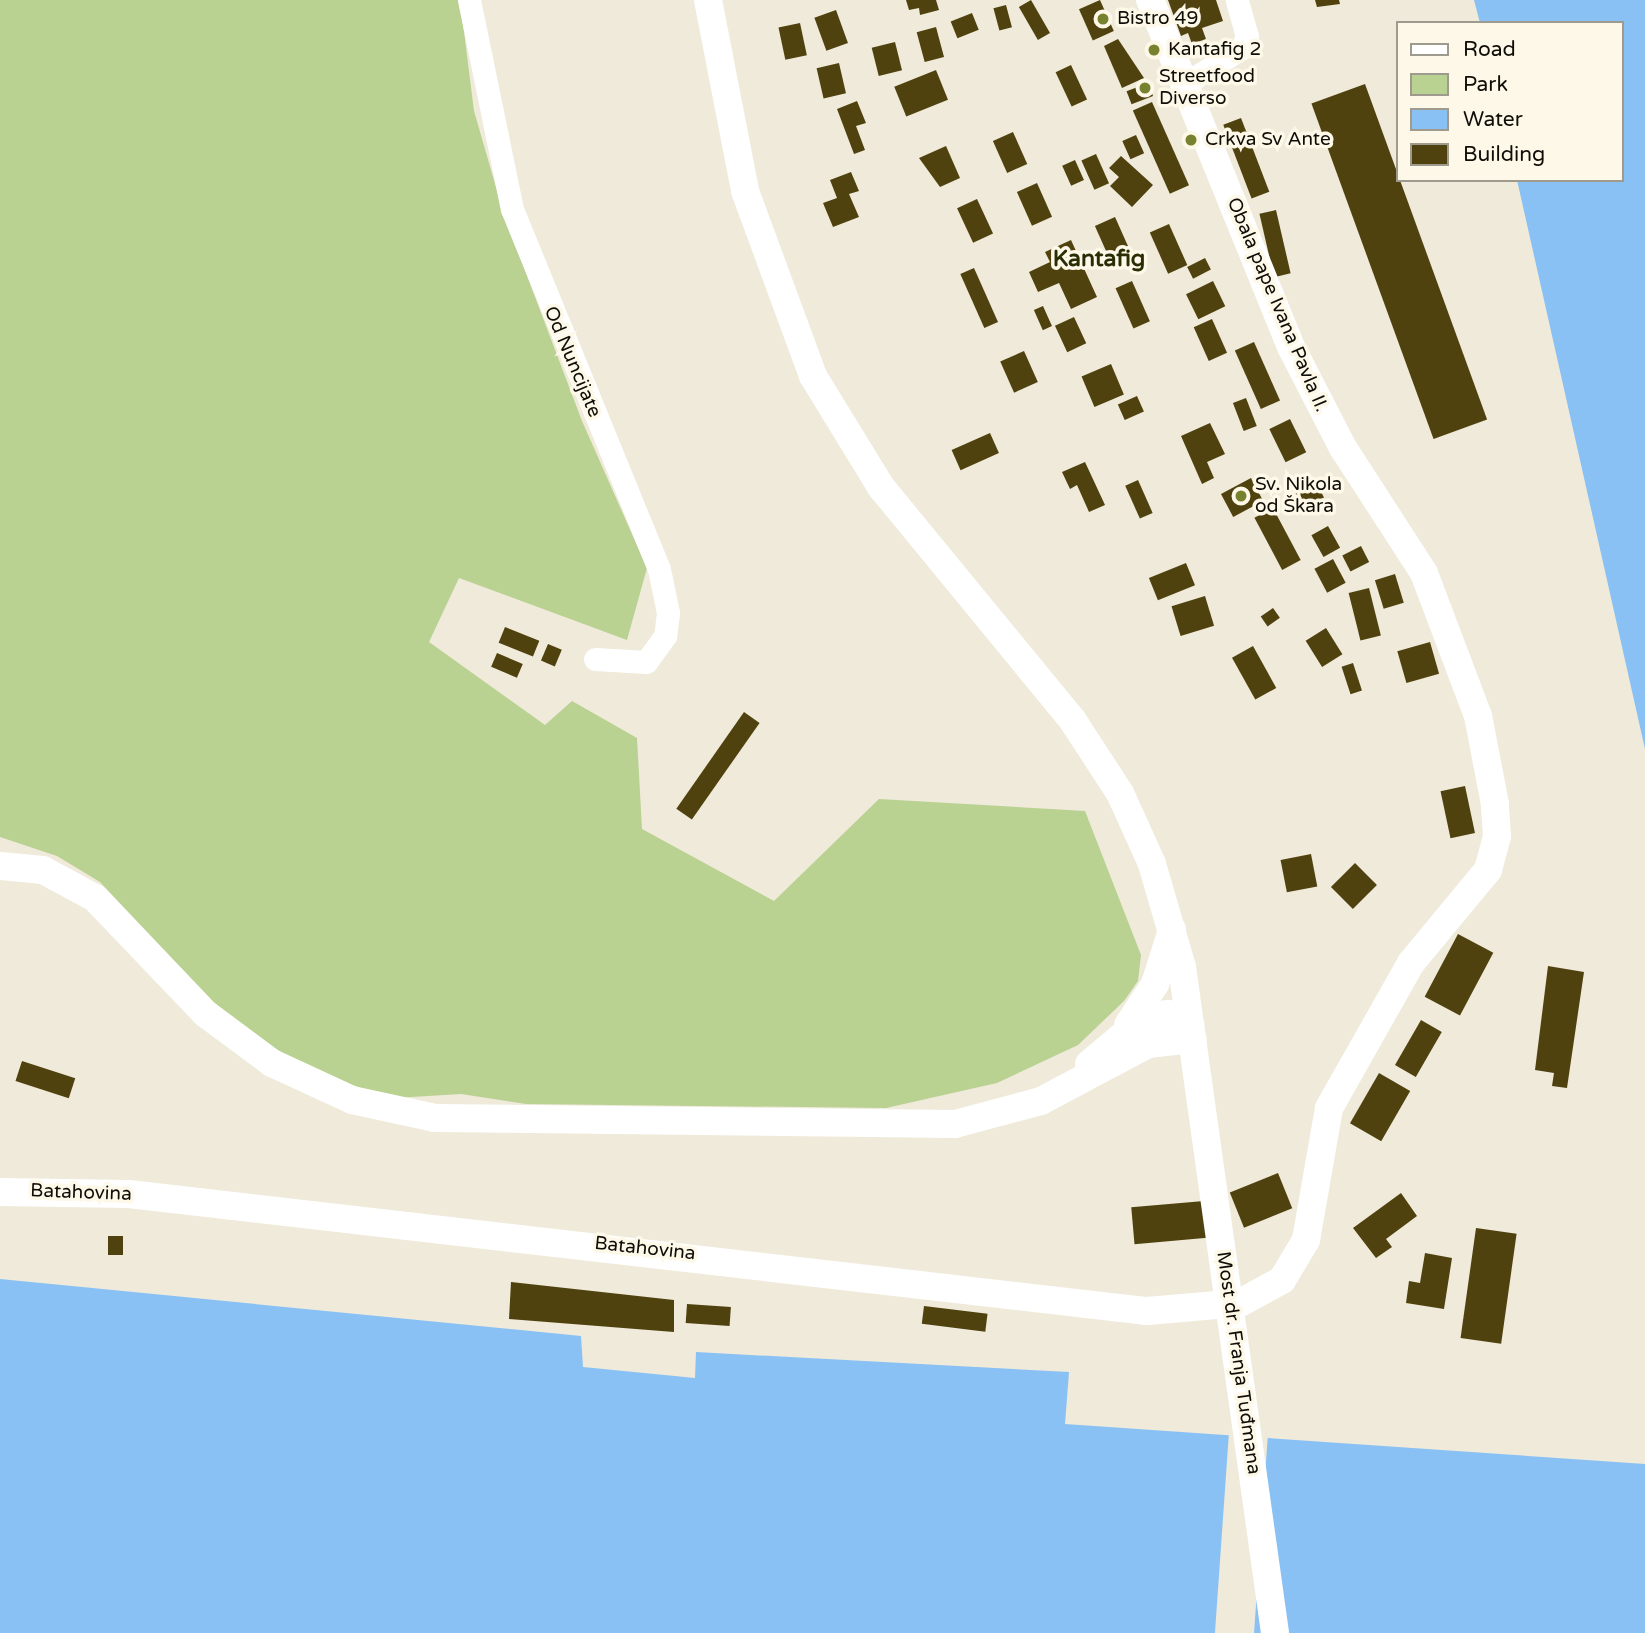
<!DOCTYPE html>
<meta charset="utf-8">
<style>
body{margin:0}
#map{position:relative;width:1645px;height:1633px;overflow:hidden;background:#efeada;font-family:"Varela Round",sans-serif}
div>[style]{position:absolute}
.green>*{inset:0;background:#b9d191}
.water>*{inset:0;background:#89c1f4}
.pier>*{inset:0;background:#efeada;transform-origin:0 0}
.building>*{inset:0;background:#50420e;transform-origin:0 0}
.minor>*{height:23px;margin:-11.5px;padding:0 11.5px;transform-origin:11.5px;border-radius:11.5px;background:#fff}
.major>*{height:28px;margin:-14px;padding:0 14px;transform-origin:14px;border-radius:14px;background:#fff}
.dots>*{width:19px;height:19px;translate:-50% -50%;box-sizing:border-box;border:4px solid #fdf8e7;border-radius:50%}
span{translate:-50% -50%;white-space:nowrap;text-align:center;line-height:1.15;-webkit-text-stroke:7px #fdf8e7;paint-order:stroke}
.poi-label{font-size:19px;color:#0f0d08}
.left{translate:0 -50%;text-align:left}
.street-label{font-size:19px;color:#0f0d08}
.quarter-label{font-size:23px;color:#292e05;font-weight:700}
.legend{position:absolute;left:1396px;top:21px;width:228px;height:161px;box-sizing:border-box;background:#fdf8e7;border:2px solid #9e9a8e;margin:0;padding:9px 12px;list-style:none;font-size:21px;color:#0f0d08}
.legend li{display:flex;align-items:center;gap:14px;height:35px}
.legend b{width:35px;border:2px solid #9e9a8e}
</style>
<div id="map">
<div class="green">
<div style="clip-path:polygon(0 0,460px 0,474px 111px,504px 215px,582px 421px,647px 568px,627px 640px,459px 578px,429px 642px,545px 725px,572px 701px,637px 738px,642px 829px,774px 901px,879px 799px,1085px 811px,1141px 955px,1138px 981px,1124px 1001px,1078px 1045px,997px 1083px,886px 1108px,526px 1104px,461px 1094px,395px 1098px,339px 1087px,283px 1062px,229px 1019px,100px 882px,57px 856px,0 837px)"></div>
</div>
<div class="water">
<div style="clip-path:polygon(1474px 0,1645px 0,1645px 749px,1517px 180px,1622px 180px,1622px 23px,1480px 23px)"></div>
<div style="clip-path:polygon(0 1279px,581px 1336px,583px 1367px,695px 1378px,696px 1352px,1069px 1372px,1065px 1424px,1645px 1464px,1645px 1633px,0 1633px)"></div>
</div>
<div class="pier">
<div style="left:1229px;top:1432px;width:39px;height:203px;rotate:4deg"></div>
</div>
<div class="building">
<div style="clip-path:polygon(906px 0,936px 0,939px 10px,920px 15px,919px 8px,909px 10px)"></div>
<div style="left:1031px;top:0;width:38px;height:14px;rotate:60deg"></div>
<div style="left:1100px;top:0;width:34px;height:23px;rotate:66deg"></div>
<div style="clip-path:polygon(1168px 0,1216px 0,1223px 21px,1202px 28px,1206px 39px,1192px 44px,1188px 33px,1181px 36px)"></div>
<div style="clip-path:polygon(1315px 0,1339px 0,1340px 4px,1317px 7px)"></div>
<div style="left:1006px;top:5px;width:23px;height:13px;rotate:75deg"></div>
<div style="left:836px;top:10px;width:35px;height:23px;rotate:70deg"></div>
<div style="left:972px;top:13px;width:18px;height:23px;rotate:68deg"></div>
<div style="left:800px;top:23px;width:33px;height:22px;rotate:78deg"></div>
<div style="left:936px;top:27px;width:31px;height:20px;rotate:75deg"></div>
<div style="clip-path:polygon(1118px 39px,1144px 78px,1122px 88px,1104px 46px)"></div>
<div style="left:895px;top:42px;width:29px;height:24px;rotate:76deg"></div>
<div style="left:839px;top:63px;width:31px;height:23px;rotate:77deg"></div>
<div style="left:1071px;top:65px;width:38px;height:17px;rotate:65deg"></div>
<div style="left:936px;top:70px;width:32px;height:45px;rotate:68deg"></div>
<div style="left:1148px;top:83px;width:14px;height:23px;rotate:69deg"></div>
<div style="left:1365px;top:84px;width:357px;height:57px;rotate:70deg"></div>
<div style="clip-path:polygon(857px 101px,866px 123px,856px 126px,865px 150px,854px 154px,837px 109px)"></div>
<div style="left:1152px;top:102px;width:91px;height:21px;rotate:66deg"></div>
<div style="left:1241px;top:118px;width:79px;height:19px;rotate:69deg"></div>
<div style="left:1013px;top:132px;width:35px;height:22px;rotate:66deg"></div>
<div style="left:1136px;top:135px;width:20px;height:15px;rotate:66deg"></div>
<div style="clip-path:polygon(946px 146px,960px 178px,940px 187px,919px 158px)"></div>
<div style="left:1096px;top:154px;width:32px;height:16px;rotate:66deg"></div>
<div style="clip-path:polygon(1121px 156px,1153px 185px,1132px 207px,1110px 186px,1119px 177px,1109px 168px)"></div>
<div style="left:1075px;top:160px;width:22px;height:14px;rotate:66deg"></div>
<div style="clip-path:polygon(851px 172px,859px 191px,849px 194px,859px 217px,833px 227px,823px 203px,837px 198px,830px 180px)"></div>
<div style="left:1037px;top:183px;width:37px;height:22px;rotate:66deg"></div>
<div style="left:977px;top:199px;width:38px;height:22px;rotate:65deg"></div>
<div style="left:1276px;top:210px;width:65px;height:17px;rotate:77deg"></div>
<div style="left:1115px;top:217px;width:34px;height:22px;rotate:66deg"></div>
<div style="left:1169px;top:224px;width:45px;height:21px;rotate:66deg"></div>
<div style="clip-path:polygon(1071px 240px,1097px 297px,1071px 309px,1059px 283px,1038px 292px,1029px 272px,1050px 262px,1045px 252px)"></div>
<div style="left:1205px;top:258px;width:13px;height:20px;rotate:63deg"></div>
<div style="left:974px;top:268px;width:59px;height:15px;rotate:66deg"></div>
<div style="left:1132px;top:281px;width:44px;height:18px;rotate:66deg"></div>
<div style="left:1213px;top:281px;width:28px;height:30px;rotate:64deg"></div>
<div style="left:1043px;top:306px;width:22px;height:10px;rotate:66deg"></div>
<div style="left:1074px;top:317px;width:29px;height:21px;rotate:65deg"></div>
<div style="left:1212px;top:319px;width:37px;height:20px;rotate:66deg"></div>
<div style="left:1254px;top:342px;width:64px;height:21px;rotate:66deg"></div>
<div style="left:1024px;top:351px;width:34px;height:26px;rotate:66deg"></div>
<div style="left:1111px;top:364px;width:33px;height:32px;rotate:67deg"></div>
<div style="left:1137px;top:396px;width:17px;height:21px;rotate:66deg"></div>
<div style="left:1246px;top:398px;width:30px;height:14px;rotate:69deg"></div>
<div style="left:1290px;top:419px;width:37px;height:23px;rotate:64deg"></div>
<div style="clip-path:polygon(1210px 423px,1225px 454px,1207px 462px,1214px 478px,1202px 484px,1181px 436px)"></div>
<div style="left:990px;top:433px;width:22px;height:42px;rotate:66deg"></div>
<div style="clip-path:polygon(1085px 462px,1105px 505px,1089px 512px,1077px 485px,1070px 489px,1062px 472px)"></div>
<div style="left:1251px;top:478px;width:26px;height:34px;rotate:62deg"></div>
<div style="left:1314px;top:478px;width:22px;height:23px;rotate:63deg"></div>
<div style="left:1138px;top:480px;width:36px;height:14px;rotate:66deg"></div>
<div style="left:1273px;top:508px;width:59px;height:21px;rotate:62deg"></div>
<div style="left:1328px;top:526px;width:25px;height:19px;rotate:61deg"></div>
<div style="left:1361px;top:546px;width:18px;height:21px;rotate:63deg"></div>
<div style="left:1333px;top:559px;width:27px;height:21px;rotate:62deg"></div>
<div style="left:1186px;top:563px;width:24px;height:40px;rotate:68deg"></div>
<div style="left:1395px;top:574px;width:30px;height:21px;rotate:73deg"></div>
<div style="left:1369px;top:588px;width:49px;height:21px;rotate:76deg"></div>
<div style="left:1205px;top:596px;width:31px;height:35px;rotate:73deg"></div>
<div style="left:1273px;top:608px;width:12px;height:15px;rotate:55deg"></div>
<div style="left:505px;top:627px;width:37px;height:17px;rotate:22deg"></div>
<div style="left:1326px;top:628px;width:31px;height:24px;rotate:58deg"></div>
<div style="left:1430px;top:642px;width:33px;height:34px;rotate:74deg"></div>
<div style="left:548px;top:644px;width:15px;height:18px;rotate:23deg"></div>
<div style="left:1253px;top:646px;width:48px;height:24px;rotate:61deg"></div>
<div style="left:497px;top:653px;width:28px;height:15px;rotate:23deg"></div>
<div style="left:1353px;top:663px;width:29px;height:12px;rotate:72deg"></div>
<div style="left:744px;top:712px;width:19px;height:118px;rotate:35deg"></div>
<div style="left:1465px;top:786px;width:48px;height:25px;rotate:78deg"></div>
<div style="left:1311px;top:854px;width:33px;height:31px;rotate:79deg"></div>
<div style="left:1355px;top:863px;width:31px;height:34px;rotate:45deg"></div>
<div style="left:1458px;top:934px;width:40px;height:71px;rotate:28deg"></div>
<div style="clip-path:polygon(1548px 966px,1584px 972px,1567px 1088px,1552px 1086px,1554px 1073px,1535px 1070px)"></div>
<div style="left:1421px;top:1020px;width:24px;height:52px;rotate:30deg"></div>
<div style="left:22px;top:1061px;width:56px;height:21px;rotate:18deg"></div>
<div style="left:1379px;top:1073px;width:36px;height:58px;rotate:30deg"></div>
<div style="left:1278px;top:1173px;width:38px;height:52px;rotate:68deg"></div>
<div style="clip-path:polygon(1401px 1193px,1417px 1216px,1386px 1239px,1392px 1247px,1376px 1258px,1353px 1228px)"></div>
<div style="left:1204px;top:1201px;width:37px;height:73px;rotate:85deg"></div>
<div style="left:1476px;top:1228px;width:41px;height:111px;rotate:8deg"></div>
<div style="left:108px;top:1236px;width:15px;height:19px"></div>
<div style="clip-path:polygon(1425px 1253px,1452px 1258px,1444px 1309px,1406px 1303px,1409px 1281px,1420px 1283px)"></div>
<div style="clip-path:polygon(511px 1282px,674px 1300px,674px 1332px,509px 1319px)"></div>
<div style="left:687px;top:1304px;width:44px;height:19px;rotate:4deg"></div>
<div style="left:924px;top:1306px;width:64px;height:18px;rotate:7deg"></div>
</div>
<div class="minor">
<div style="left:469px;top:0;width:213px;rotate:78.4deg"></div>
<div style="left:512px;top:209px;width:389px;rotate:67.8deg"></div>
<div style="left:659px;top:569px;width:45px;rotate:78.4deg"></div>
<div style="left:668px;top:613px;width:23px;rotate:97deg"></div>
<div style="left:665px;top:636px;width:32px;rotate:126deg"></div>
<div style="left:646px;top:662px;width:51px;rotate:-176.6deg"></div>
<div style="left:1186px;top:83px;width:66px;rotate:-32deg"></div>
<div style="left:1242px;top:48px;width:13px;rotate:-67deg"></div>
<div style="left:1247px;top:36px;width:37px;rotate:-106deg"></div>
</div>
<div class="major">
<div style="left:708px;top:0;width:195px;rotate:79deg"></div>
<div style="left:745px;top:191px;width:197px;rotate:69.8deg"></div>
<div style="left:813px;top:376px;width:130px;rotate:58.5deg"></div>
<div style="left:881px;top:487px;width:303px;rotate:50.6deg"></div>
<div style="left:1073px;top:721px;width:86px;rotate:56.9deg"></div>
<div style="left:1120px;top:793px;width:78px;rotate:65.7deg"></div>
<div style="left:1152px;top:864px;width:107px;rotate:73.8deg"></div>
<div style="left:1182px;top:967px;width:672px;rotate:82.05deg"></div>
<div style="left:0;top:866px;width:43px;rotate:5.3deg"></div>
<div style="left:43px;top:870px;width:59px;rotate:28.3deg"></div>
<div style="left:95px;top:898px;width:161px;rotate:46.3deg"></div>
<div style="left:206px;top:1014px;width:82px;rotate:36.6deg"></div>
<div style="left:272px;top:1063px;width:88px;rotate:24.8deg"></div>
<div style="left:352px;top:1100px;width:85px;rotate:12.2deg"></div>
<div style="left:435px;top:1118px;width:520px;rotate:0.66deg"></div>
<div style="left:955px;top:1124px;width:89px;rotate:-15deg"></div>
<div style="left:1041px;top:1101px;width:121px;rotate:-28deg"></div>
<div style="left:1148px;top:1044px;width:45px;rotate:-6.3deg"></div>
<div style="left:1128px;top:1025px;width:49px;rotate:-56.6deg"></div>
<div style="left:1155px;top:984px;width:57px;rotate:-72.5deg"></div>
<div style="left:1089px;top:1064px;width:75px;rotate:-40.1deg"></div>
<div style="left:1146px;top:1016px;width:22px;rotate:-5deg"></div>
<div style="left:1168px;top:1014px;width:25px;rotate:26deg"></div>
<div style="left:0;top:1192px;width:129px;rotate:0.9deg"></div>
<div style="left:129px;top:1194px;width:1025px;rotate:6.56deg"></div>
<div style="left:1147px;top:1311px;width:93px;rotate:-4.9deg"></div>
<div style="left:1240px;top:1303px;width:48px;rotate:-28.7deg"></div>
<div style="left:1282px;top:1280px;width:47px;rotate:-59deg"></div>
<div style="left:1306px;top:1240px;width:134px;rotate:-80.1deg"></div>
<div style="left:1329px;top:1108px;width:167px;rotate:-60.5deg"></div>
<div style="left:1411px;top:963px;width:121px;rotate:-50.4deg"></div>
<div style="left:1488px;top:870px;width:35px;rotate:-75deg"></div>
<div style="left:1497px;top:836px;width:32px;rotate:-94deg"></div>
<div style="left:1495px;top:804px;width:90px;rotate:-100.9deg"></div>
<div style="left:1478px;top:716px;width:153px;rotate:-110.7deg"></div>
<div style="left:1424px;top:573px;width:149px;rotate:-122.9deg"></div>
<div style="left:1343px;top:448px;width:114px;rotate:-117.2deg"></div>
<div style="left:1291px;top:347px;width:375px;rotate:-112.1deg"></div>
</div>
<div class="dots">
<div style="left:1103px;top:19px;background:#77822f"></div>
<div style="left:1154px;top:50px;background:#77822f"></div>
<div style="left:1145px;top:88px;background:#77822f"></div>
<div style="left:1191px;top:140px;background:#77822f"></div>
<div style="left:1241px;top:496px;background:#77822f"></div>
</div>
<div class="poi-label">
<span class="left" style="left:1117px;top:19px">Bistro 49</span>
<span class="left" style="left:1168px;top:50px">Kantafig 2</span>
<span class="left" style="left:1159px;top:88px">Streetfood<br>Diverso</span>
<span class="left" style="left:1205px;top:140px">Crkva Sv Ante</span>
<span class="left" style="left:1255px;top:496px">Sv. Nikola<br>od Škara</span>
</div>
<div class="street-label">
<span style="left:1277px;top:305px;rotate:67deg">Obala pape Ivana Pavla II.</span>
<span style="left:572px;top:362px;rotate:67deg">Od Nuncijate</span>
<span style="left:81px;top:1193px;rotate:2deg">Batahovina</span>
<span style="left:645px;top:1249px;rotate:6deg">Batahovina</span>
<span style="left:1238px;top:1363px;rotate:82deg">Most dr. Franja Tuđmana</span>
</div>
<div class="quarter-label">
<span style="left:1099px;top:259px">Kantafig</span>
</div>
<ul class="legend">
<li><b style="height:9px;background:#fff"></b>Road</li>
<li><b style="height:19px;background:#b9d191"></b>Park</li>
<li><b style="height:19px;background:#89c1f4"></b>Water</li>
<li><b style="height:19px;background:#50420e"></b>Building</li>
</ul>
</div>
